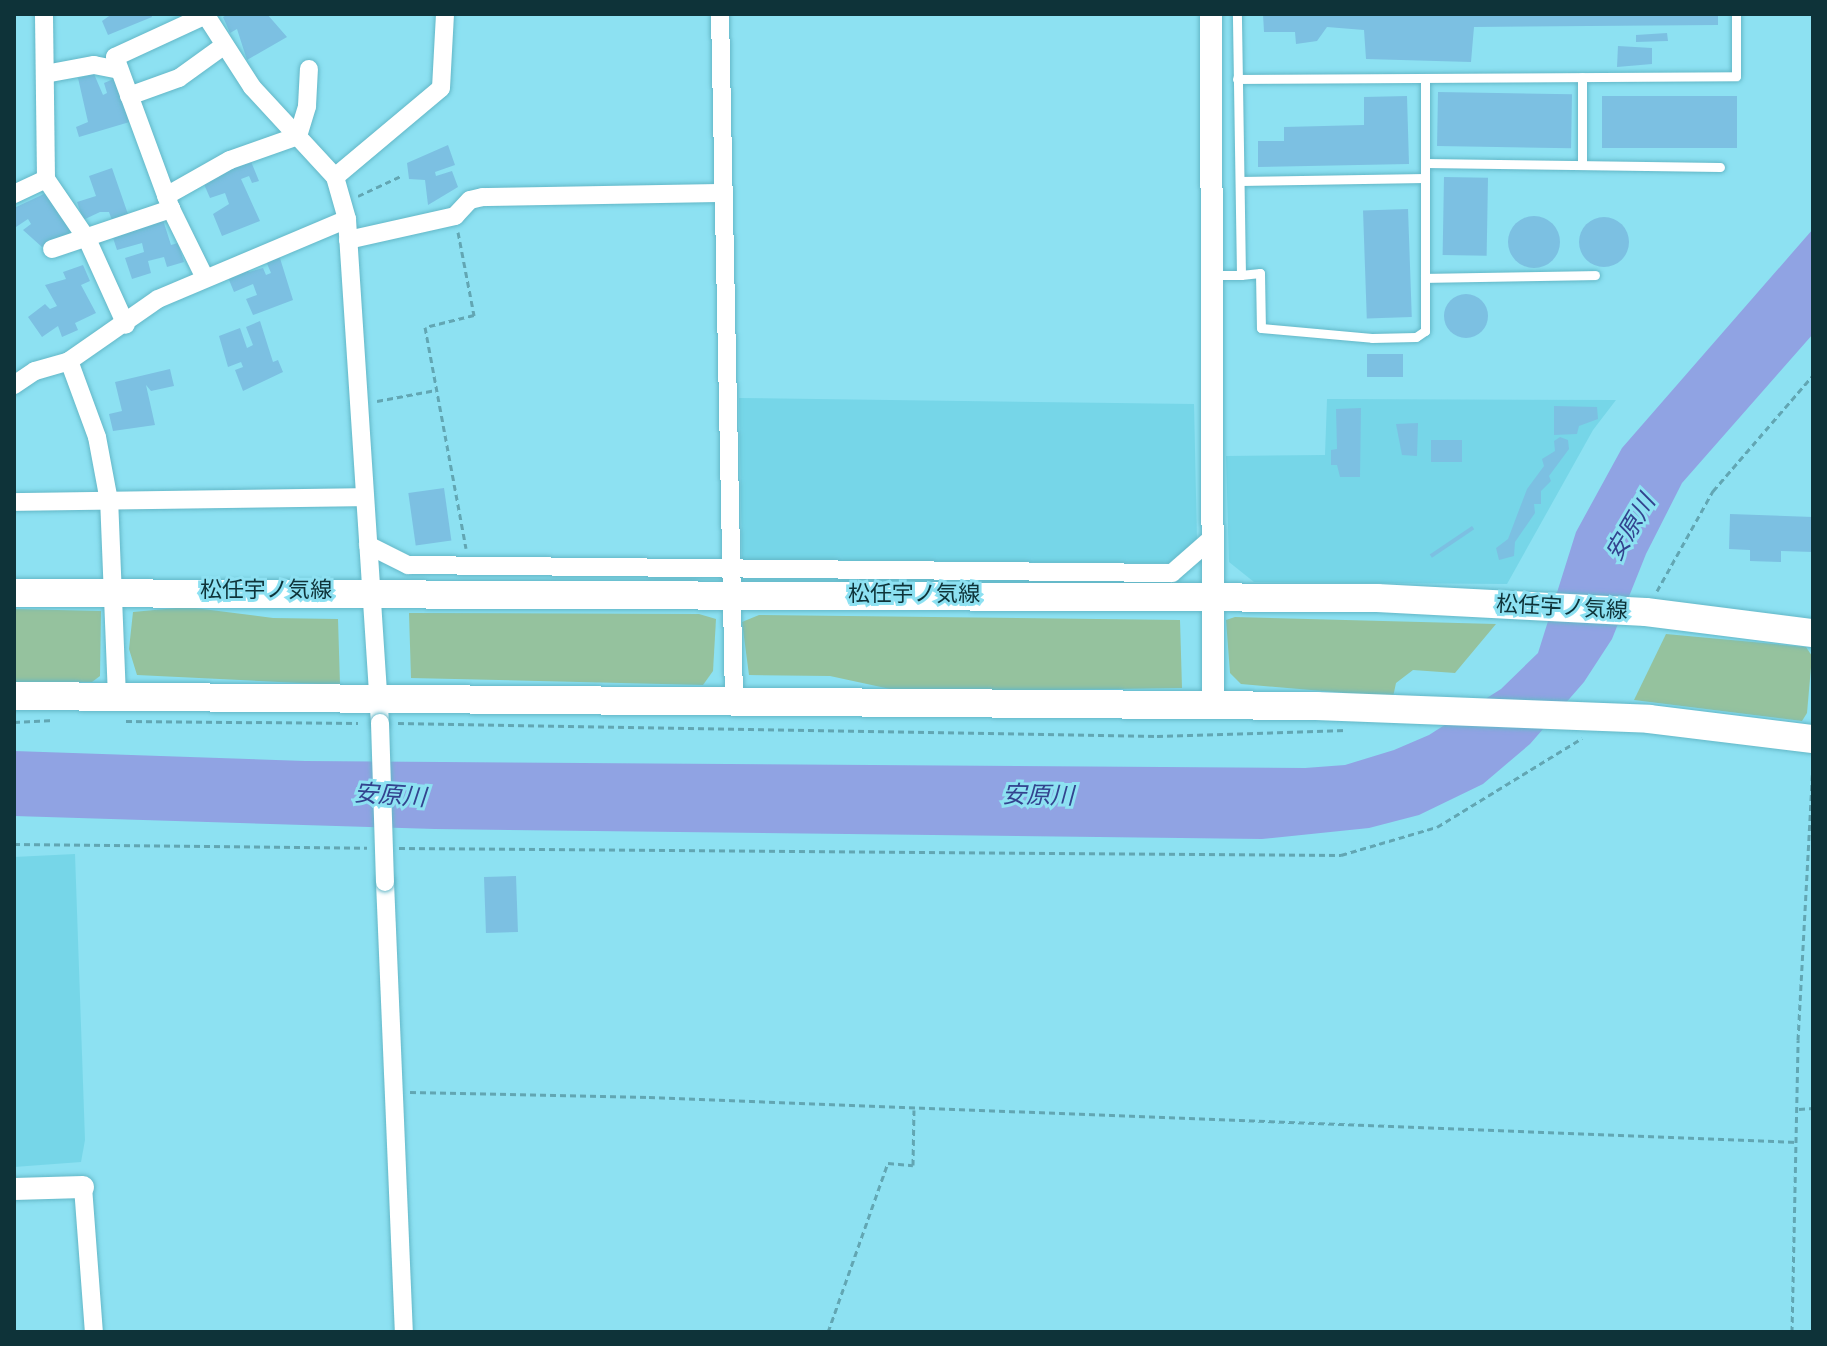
<!DOCTYPE html>
<meta charset="utf-8">
<style>
body{margin:0}
#map{position:relative;width:1827px;height:1346px;overflow:hidden;background:#8de1f2;font-family:"Varela Round","Noto Sans JP",sans-serif}
div>[style]{position:absolute}
.built>*{inset:0;background:#76d6e8}
.green>*{inset:0;background:#95c29e}
.water>*{inset:0;background:#90a3e3}
.building>*{inset:0;background:#7cc0e2;transform-origin:0 0}
.round{border-radius:50%}
.path>*{height:3px;margin-top:-1.5px;transform-origin:0;background:repeating-linear-gradient(90deg,#62a6b3 0 6px,transparent 0 10px)}
.roads{filter:drop-shadow(0 0 2px #63b7c7) drop-shadow(0 0 2px #63b7c7)}
.service>*{height:9px;margin:-4.5px;padding:0 4.5px;transform-origin:4.5px;border-radius:4.5px;background:#fff}
.minor>*{height:18px;margin:-9px;padding:0 9px;transform-origin:9px;border-radius:9px;background:#fff}
.tertiary>*{height:22px;margin:-11px;padding:0 11px;transform-origin:11px;border-radius:11px;background:#fff}
.primary>*{height:28px;margin:-14px;padding:0 14px;transform-origin:14px;border-radius:14px;background:#fff}
.bridges{filter:drop-shadow(0 0 2px #63b7c7) drop-shadow(0 0 2px #63b7c7)}
.minor-bridge>*{height:18px;margin:-9px;padding:0 9px;transform-origin:9px;border-radius:9px;background:#fff}
span{translate:-50% -50%;white-space:nowrap;text-align:center;line-height:1.15;-webkit-text-stroke:6px #8de1f2;paint-order:stroke}
.street-label{font-size:22px;color:#0e3339}
.water-label{font-size:24px;color:#33438e;font-style:italic}
.frame{position:absolute;inset:0;border:16px solid #0e3339;pointer-events:none}
</style>
<div id="map">
<div class="built">
<div style="clip-path:polygon(739px 398px,1194px 404px,1197px 540px,1169px 563px,742px 560px)"></div>
<div style="clip-path:polygon(1327px 399px,1616px 400px,1593px 430px,1507px 584px,1254px 582px,1229px 562px,1226px 456px,1325px 455px)"></div>
<div style="clip-path:polygon(75px 854px,85px 1140px,81px 1162px,14px 1167px,14px 857px)"></div>
</div>
<div class="green">
<div style="clip-path:polygon(187px 607px,273px 618px,338px 619px,340px 685px,137px 675px,129px 649px,133px 612px)"></div>
<div style="clip-path:polygon(14px 609px,101px 611px,100px 676px,92px 682px,14px 682px)"></div>
<div style="clip-path:polygon(409px 613px,699px 614px,716px 619px,713px 671px,703px 685px,411px 678px)"></div>
<div style="clip-path:polygon(759px 615px,1180px 620px,1182px 688px,904px 692px,830px 676px,749px 675px,742px 622px)"></div>
<div style="clip-path:polygon(1235px 617px,1496px 624px,1455px 673px,1413px 670px,1396px 683px,1393px 697px,1241px 684px,1230px 673px,1226px 620px)"></div>
<div style="clip-path:polygon(1666px 634px,1806px 647px,1812px 656px,1807px 713px,1802px 721px,1634px 700px)"></div>
</div>
<div class="water">
<div style="clip-path:polygon(1813px 229px,1813px 334px,1682px 483px,1646px 554px,1612px 639px,1584px 682px,1530px 744px,1483px 784px,1419px 815px,1369px 828px,1262px 839px,435px 829px,14px 816px,14px 751px,305px 761px,1305px 768px,1345px 765px,1394px 750px,1429px 735px,1501px 689px,1538px 653px,1576px 532px,1622px 448px)"></div>
</div>
<div class="building">
<div style="clip-path:polygon(112px 14px,151px 14px,152px 17px,108px 35px,102px 21px)"></div>
<div style="clip-path:polygon(228px 14px,267px 14px,287px 37px,247px 60px,237px 29px,230px 33px,223px 17px)"></div>
<div style="clip-path:polygon(1263px 14px,1718px 14px,1718px 25px,1474px 27px,1471px 62px,1366px 59px,1364px 30px,1327px 27px,1317px 41px,1296px 44px,1295px 32px,1264px 32px)"></div>
<div style="clip-path:polygon(1667px 33px,1668px 41px,1636px 42px,1636px 35px)"></div>
<div style="clip-path:polygon(1618px 46px,1652px 48px,1652px 64px,1617px 67px)"></div>
<div style="clip-path:polygon(94px 74px,103px 95px,107px 93px,104px 83px,116px 78px,133px 121px,79px 137px,76px 127px,88px 122px,78px 78px)"></div>
<div style="left:1438px;top:92px;width:134px;height:54px;rotate:1deg"></div>
<div style="clip-path:polygon(1407px 96px,1409px 164px,1258px 167px,1258px 141px,1284px 141px,1284px 127px,1364px 125px,1364px 97px)"></div>
<div style="left:1602px;top:96px;width:135px;height:52px"></div>
<div style="clip-path:polygon(448px 145px,455px 165px,435px 172px,436px 176px,452px 171px,458px 187px,428px 205px,425px 180px,409px 179px,407px 163px)"></div>
<div style="clip-path:polygon(250px 159px,259px 181px,252px 183px,249px 176px,241px 179px,260px 221px,222px 236px,213px 214px,229px 204px,225px 193px,210px 198px,203px 182px)"></div>
<div style="clip-path:polygon(112px 168px,130px 220px,114px 226px,109px 212px,100px 212px,83px 220px,77px 202px,96px 196px,89px 176px)"></div>
<div style="left:1444px;top:177px;width:44px;height:78px;rotate:1deg"></div>
<div style="clip-path:polygon(46px 193px,74px 231px,42px 247px,23px 230px,31px 224px,28px 219px,16px 227px,14px 208px)"></div>
<div style="left:1408px;top:209px;width:108px;height:45px;rotate:88deg"></div>
<div class="round" style="left:1508px;top:216px;width:52px;height:52px"></div>
<div class="round" style="left:1579px;top:217px;width:50px;height:50px"></div>
<div style="clip-path:polygon(163px 220px,171px 245px,178px 243px,184px 262px,167px 267px,164px 257px,148px 261px,151px 273px,132px 279px,125px 258px,144px 252px,142px 243px,117px 250px,113px 238px)"></div>
<div style="clip-path:polygon(279px 255px,293px 300px,253px 315px,246px 299px,257px 295px,253px 284px,234px 292px,227px 275px,247px 267px,249px 272px,263px 268px,266px 275px,271px 273px,266px 261px)"></div>
<div style="clip-path:polygon(83px 265px,90px 281px,81px 285px,96px 313px,75px 323px,78px 330px,62px 337px,58px 326px,42px 337px,28px 317px,45px 304px,50px 309px,57px 306px,45px 285px,66px 279px,63px 272px)"></div>
<div class="round" style="left:1444px;top:294px;width:44px;height:44px"></div>
<div style="clip-path:polygon(260px 321px,273px 362px,278px 360px,283px 372px,243px 391px,235px 370px,243px 367px,241px 362px,228px 367px,219px 336px,240px 328px,247px 348px,253px 345px,246px 327px)"></div>
<div style="left:1367px;top:354px;width:36px;height:23px"></div>
<div style="clip-path:polygon(170px 369px,174px 386px,151px 391px,146px 385px,155px 425px,113px 431px,109px 414px,122px 411px,115px 382px)"></div>
<div style="clip-path:polygon(1554px 406px,1597px 407px,1598px 419px,1579px 426px,1577px 434px,1554px 435px)"></div>
<div style="clip-path:polygon(1361px 408px,1360px 477px,1340px 477px,1337px 465px,1331px 465px,1331px 450px,1337px 449px,1336px 409px)"></div>
<div style="clip-path:polygon(1418px 423px,1417px 456px,1402px 455px,1396px 424px)"></div>
<div style="clip-path:polygon(1560px 437px,1568px 440px,1569px 449px,1549px 476px,1551px 481px,1541px 491px,1541px 504px,1534px 504px,1535px 513px,1515px 542px,1514px 556px,1499px 560px,1496px 548px,1508px 539px,1527px 489px,1544px 466px,1542px 459px,1555px 451px,1554px 441px)"></div>
<div style="left:1462px;top:440px;width:22px;height:31px;rotate:90deg"></div>
<div style="left:444px;top:488px;width:53px;height:36px;rotate:82deg"></div>
<div style="clip-path:polygon(1730px 514px,1813px 517px,1813px 552px,1781px 551px,1781px 562px,1750px 561px,1750px 550px,1729px 549px)"></div>
<div style="left:1472px;top:526px;width:4px;height:51px;rotate:56deg"></div>
<div style="left:516px;top:876px;width:56px;height:32px;rotate:88deg"></div>
</div>
<div class="path">
<div style="left:358px;top:196px;width:47px;rotate:-24.9deg"></div>
<div style="left:458px;top:232px;width:85px;rotate:79.1deg"></div>
<div style="left:474px;top:315px;width:50px;rotate:166.2deg"></div>
<div style="left:425px;top:327px;width:225px;rotate:79.5deg"></div>
<div style="left:377px;top:401px;width:60px;rotate:-10.6deg"></div>
<div style="left:1657px;top:591px;width:115px;rotate:-60.8deg"></div>
<div style="left:1713px;top:491px;width:153px;rotate:-49.2deg"></div>
<div style="left:126px;top:721px;width:232px;rotate:0.5deg"></div>
<div style="left:14px;top:722px;width:40px;rotate:-2.9deg"></div>
<div style="left:398px;top:723px;width:759px;rotate:0.98deg"></div>
<div style="left:1157px;top:736px;width:189px;rotate:-1.8deg"></div>
<div style="left:14px;top:844px;width:353px;rotate:0.6deg"></div>
<div style="left:399px;top:848px;width:942px;rotate:0.43deg"></div>
<div style="left:1341px;top:855px;width:100px;rotate:-16.3deg"></div>
<div style="left:1437px;top:827px;width:170px;rotate:-31.5deg"></div>
<div style="left:410px;top:1092px;width:239px;rotate:1.2deg"></div>
<div style="left:649px;top:1097px;width:1149px;rotate:2.24deg"></div>
<div style="left:1799px;top:1109px;width:14px;rotate:-4deg"></div>
<div style="left:828px;top:1332px;width:179px;rotate:-70.5deg"></div>
<div style="left:888px;top:1163px;width:25px;rotate:5deg"></div>
<div style="left:913px;top:1165px;width:55px;rotate:-89deg"></div>
<div style="left:1792px;top:1332px;width:292px;rotate:-88.8deg"></div>
<div style="left:1798px;top:1040px;width:275px;rotate:-86.9deg"></div>
</div>
<div class="roads">
<div class="service">
<div style="left:1237px;top:79px;width:499px;rotate:-0.3deg"></div>
<div style="left:1736px;top:76px;width:62px;rotate:-90deg"></div>
<div style="left:1425px;top:163px;width:295px;rotate:0.8deg"></div>
<div style="left:1582px;top:165px;width:88px;rotate:-90deg"></div>
<div style="left:1240px;top:181px;width:185px;rotate:-0.9deg"></div>
<div style="left:1214px;top:275px;width:27px"></div>
<div style="left:1241px;top:275px;width:261px;rotate:-90.9deg"></div>
<div style="left:1241px;top:275px;width:19px;rotate:-6deg"></div>
<div style="left:1260px;top:273px;width:55px;rotate:89deg"></div>
<div style="left:1261px;top:328px;width:111px;rotate:5.1deg"></div>
<div style="left:1372px;top:338px;width:44px;rotate:-1.3deg"></div>
<div style="left:1416px;top:337px;width:11px;rotate:-34deg"></div>
<div style="left:1425px;top:331px;width:253px;rotate:-90deg"></div>
<div style="left:1425px;top:278px;width:170px;rotate:-1deg"></div>
</div>
<div class="minor">
<div style="left:205px;top:14px;width:87px;rotate:57.2deg"></div>
<div style="left:252px;top:87px;width:122px;rotate:47.3deg"></div>
<div style="left:720px;top:14px;width:688px;rotate:88.83deg"></div>
<div style="left:45px;top:74px;width:50px;rotate:-10.4deg"></div>
<div style="left:94px;top:65px;width:26px;rotate:11deg"></div>
<div style="left:129px;top:96px;width:53px;rotate:-19.8deg"></div>
<div style="left:179px;top:78px;width:53px;rotate:-35.8deg"></div>
<div style="left:46px;top:179px;width:73px;rotate:55.7deg"></div>
<div style="left:87px;top:239px;width:94px;rotate:65.6deg"></div>
<div style="left:14px;top:194px;width:35px;rotate:-25deg"></div>
<div style="left:46px;top:179px;width:165px;rotate:-90.7deg"></div>
<div style="left:166px;top:196px;width:73px;rotate:-29.4deg"></div>
<div style="left:230px;top:160px;width:72px;rotate:-19.4deg"></div>
<div style="left:298px;top:136px;width:31px;rotate:-73deg"></div>
<div style="left:307px;top:106px;width:37px;rotate:-87deg"></div>
<div style="left:348px;top:240px;width:110px;rotate:-12.6deg"></div>
<div style="left:455px;top:216px;width:22px;rotate:-47deg"></div>
<div style="left:470px;top:200px;width:13px;rotate:-13deg"></div>
<div style="left:483px;top:197px;width:241px;rotate:-1deg"></div>
<div style="left:52px;top:249px;width:126px;rotate:-18.6deg"></div>
<div style="left:204px;top:276px;width:75px;rotate:-116.2deg"></div>
<div style="left:171px;top:209px;width:162px;rotate:-110.2deg"></div>
<div style="left:115px;top:57px;width:100px;rotate:-24.8deg"></div>
<div style="left:14px;top:385px;width:25px;rotate:-34deg"></div>
<div style="left:35px;top:371px;width:35px;rotate:-16deg"></div>
<div style="left:14px;top:502px;width:351px;rotate:-0.8deg"></div>
<div style="left:368px;top:545px;width:45px;rotate:26.6deg"></div>
<div style="left:408px;top:565px;width:764px;rotate:0.6deg"></div>
<div style="left:1172px;top:573px;width:52px;rotate:-41.1deg"></div>
<div style="left:117px;top:697px;width:196px;rotate:-92.3deg"></div>
<div style="left:109px;top:501px;width:65px;rotate:-100.6deg"></div>
<div style="left:97px;top:437px;width:81px;rotate:-110.2deg"></div>
<div style="left:69px;top:361px;width:108px;rotate:-34.9deg"></div>
<div style="left:158px;top:299px;width:205px;rotate:-22.9deg"></div>
<div style="left:380px;top:723px;width:505px;rotate:-93.75deg"></div>
<div style="left:347px;top:219px;width:44px;rotate:-105.9deg"></div>
<div style="left:335px;top:177px;width:138px;rotate:-40deg"></div>
<div style="left:441px;top:88px;width:74px;rotate:-86.9deg"></div>
<div style="left:385px;top:882px;width:450px;rotate:87.6deg"></div>
<div style="left:83px;top:1187px;width:145px;rotate:85.7deg"></div>
</div>
<div class="tertiary">
<div style="left:1211px;top:14px;width:691px;rotate:89.83deg"></div>
<div style="left:14px;top:1189px;width:69px;rotate:-1.7deg"></div>
</div>
<div class="primary">
<div style="left:14px;top:593px;width:1363px;rotate:0.21deg"></div>
<div style="left:1377px;top:598px;width:269px;rotate:3deg"></div>
<div style="left:1646px;top:612px;width:168px;rotate:7.2deg"></div>
<div style="left:14px;top:696px;width:1302px;rotate:0.44deg"></div>
<div style="left:1316px;top:706px;width:333px;rotate:2.2deg"></div>
<div style="left:1649px;top:719px;width:165px;rotate:7deg"></div>
</div>
</div>
<div class="bridges">
<div class="minor-bridge">
<div style="left:380px;top:723px;width:159px;rotate:88.2deg"></div>
</div>
</div>
<div class="street-label">
<span style="left:266px;top:591px">松任宇ノ気線</span>
<span style="left:914px;top:595px">松任宇ノ気線</span>
<span style="left:1562px;top:608px;rotate:3deg">松任宇ノ気線</span>
</div>
<div class="water-label">
<span style="left:1631px;top:528px;rotate:-59deg">安原川</span>
<span style="left:390px;top:796px;rotate:4deg">安原川</span>
<span style="left:1038px;top:796px;rotate:1deg">安原川</span>
</div>
<div class="frame"></div>
</div>
